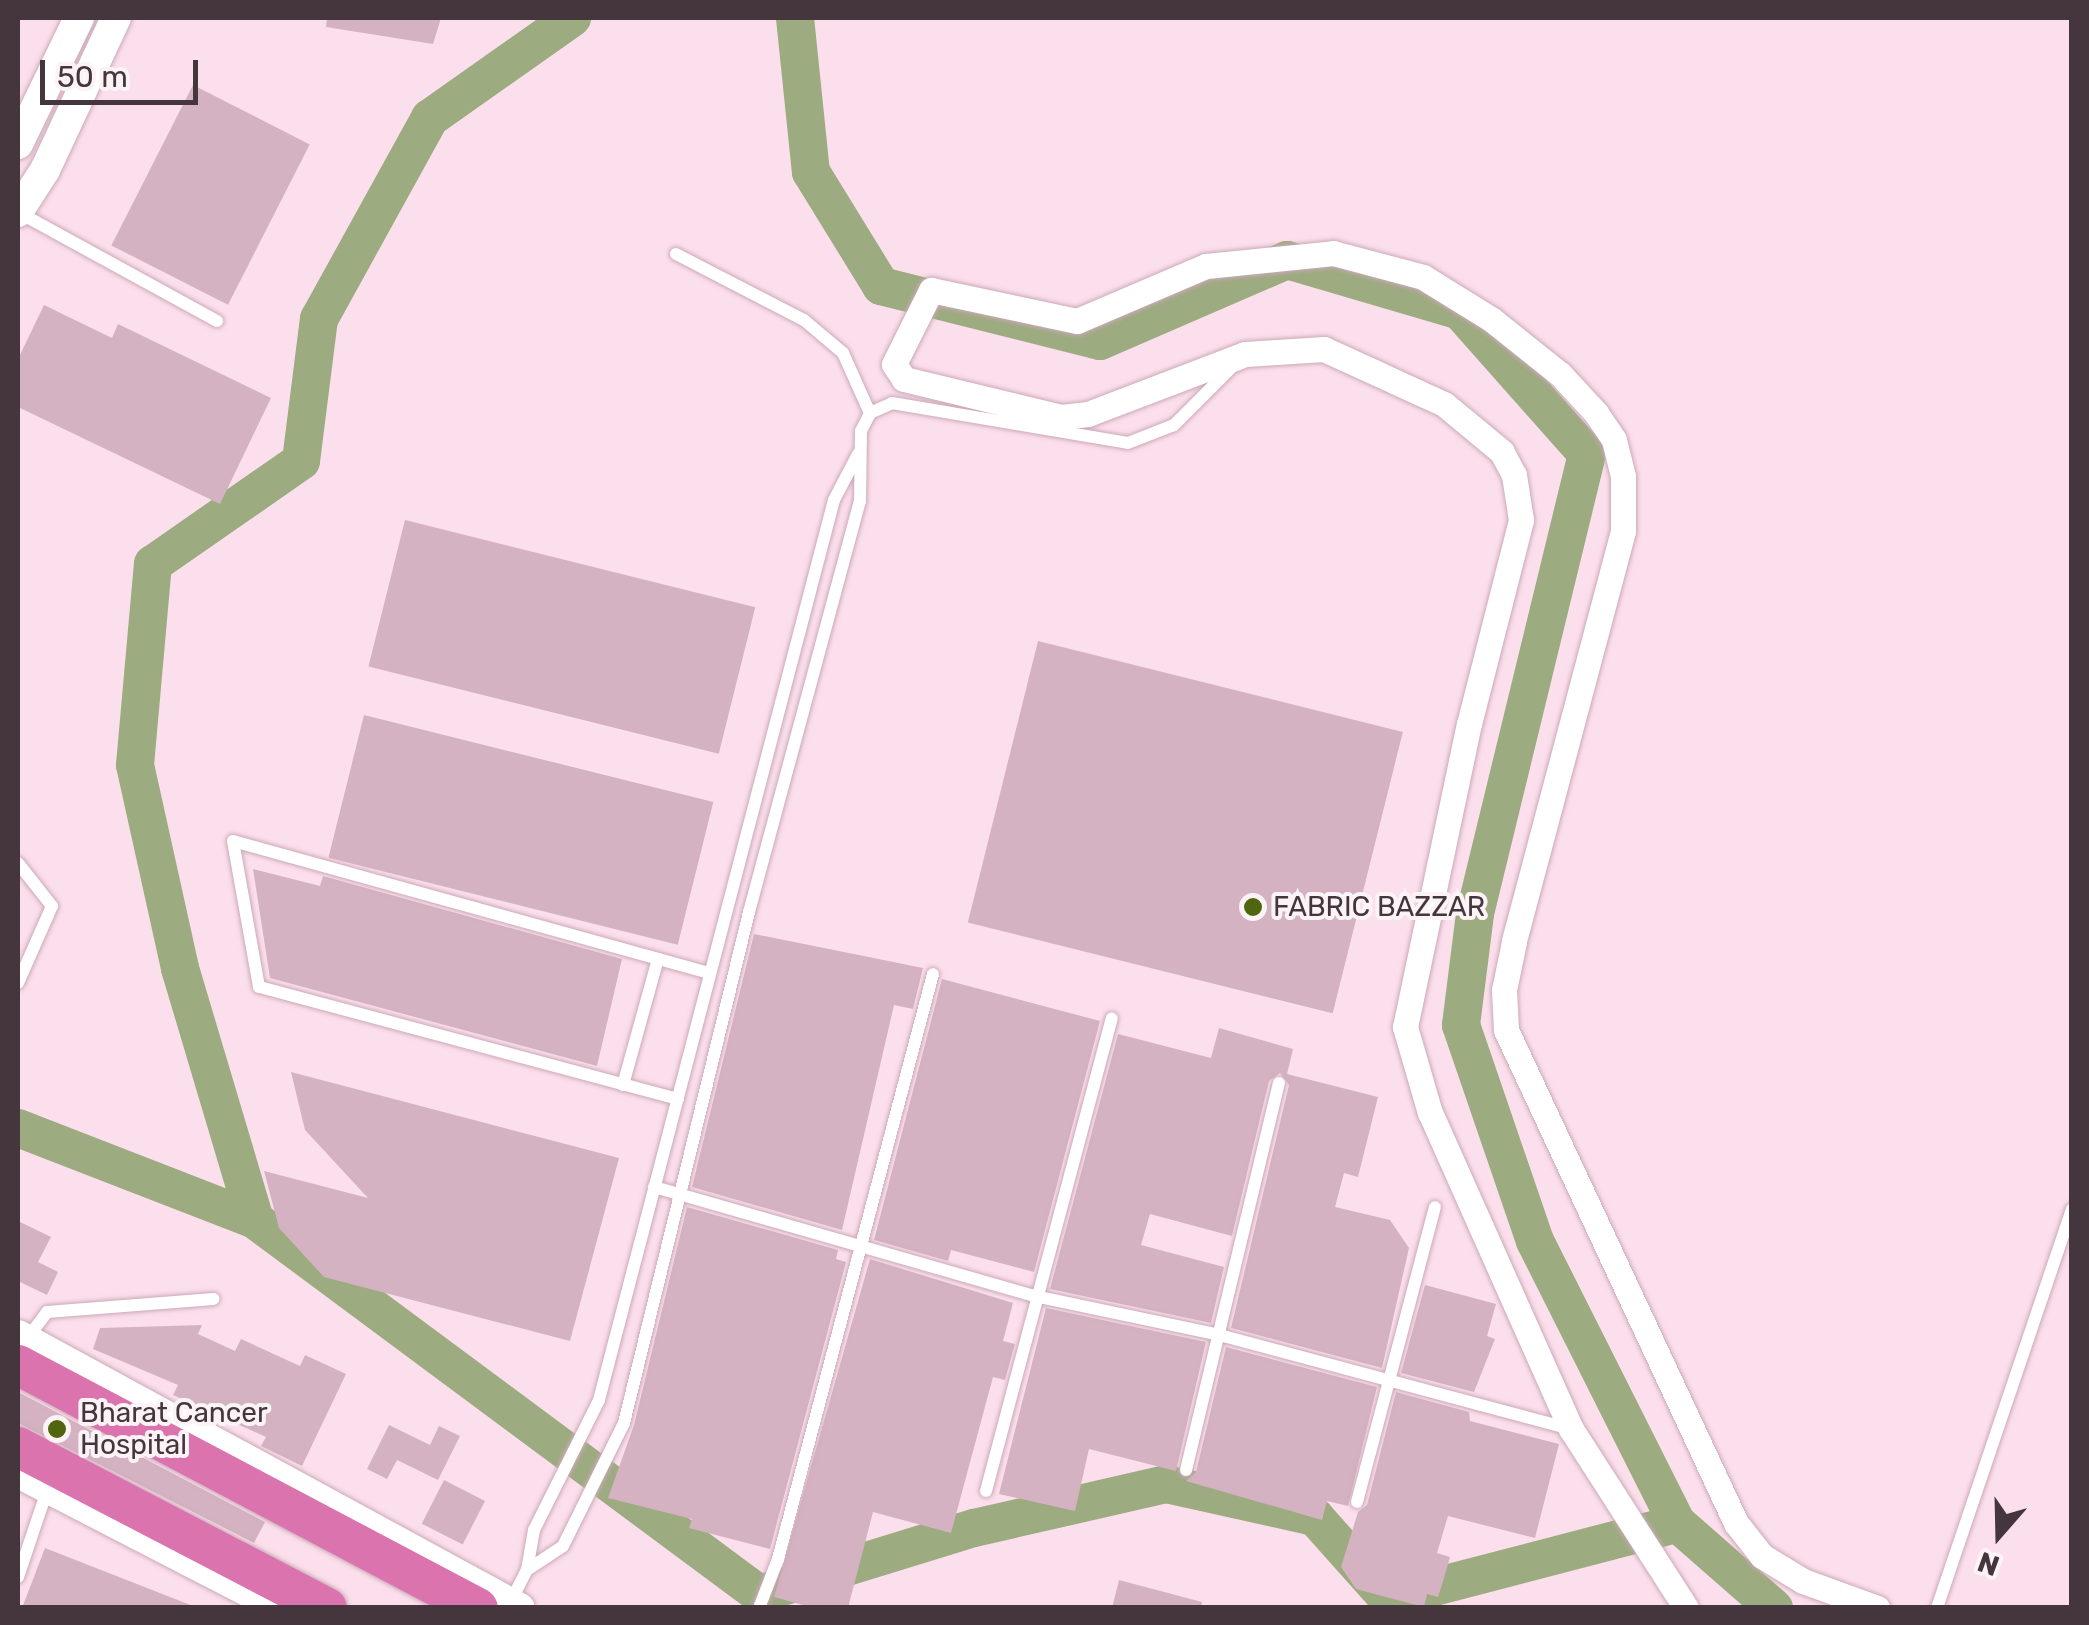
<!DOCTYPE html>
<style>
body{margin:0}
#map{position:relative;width:2089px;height:1625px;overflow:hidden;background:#fcdfec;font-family:Rubik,sans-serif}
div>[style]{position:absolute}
.river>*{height:38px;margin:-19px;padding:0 19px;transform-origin:19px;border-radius:19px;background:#9dab80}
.building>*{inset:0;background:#d4b2c1;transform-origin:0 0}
.roads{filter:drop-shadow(0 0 2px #cba9b8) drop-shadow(0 0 2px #cba9b8)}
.service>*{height:12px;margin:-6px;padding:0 6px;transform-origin:6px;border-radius:6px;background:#fff}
.minor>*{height:25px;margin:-12.5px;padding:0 12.5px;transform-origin:12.5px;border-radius:12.5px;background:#fff}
.tertiary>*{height:30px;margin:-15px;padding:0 15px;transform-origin:15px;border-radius:15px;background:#fff}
.trunk>*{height:40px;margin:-20px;padding:0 20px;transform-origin:20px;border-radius:20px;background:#db74ae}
.dots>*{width:28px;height:28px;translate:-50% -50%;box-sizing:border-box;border:5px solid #fbf3f6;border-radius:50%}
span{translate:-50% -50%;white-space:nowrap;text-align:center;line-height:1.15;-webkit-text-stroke:8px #fbf3f6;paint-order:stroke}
.poi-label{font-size:28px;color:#44363c}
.left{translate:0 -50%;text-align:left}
.frame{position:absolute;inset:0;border:20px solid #44363c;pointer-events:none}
.north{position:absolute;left:1949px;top:1485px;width:100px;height:100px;-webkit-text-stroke:8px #fbf3f6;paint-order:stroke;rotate:200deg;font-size:28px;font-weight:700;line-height:40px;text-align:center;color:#44363c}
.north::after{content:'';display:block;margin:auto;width:35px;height:45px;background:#44363c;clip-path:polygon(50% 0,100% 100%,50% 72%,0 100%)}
.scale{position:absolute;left:40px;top:60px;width:158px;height:45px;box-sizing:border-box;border:5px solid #44363c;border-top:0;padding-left:12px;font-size:30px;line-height:35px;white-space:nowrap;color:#44363c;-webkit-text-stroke:8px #fbf3f6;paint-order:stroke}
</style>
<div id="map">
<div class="river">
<div style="left:795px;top:18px;width:155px;rotate:84.1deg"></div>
<div style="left:811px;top:172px;width:134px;rotate:58.4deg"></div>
<div style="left:881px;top:286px;width:226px;rotate:14.1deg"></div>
<div style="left:1100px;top:341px;width:204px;rotate:-23.4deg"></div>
<div style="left:1287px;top:260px;width:180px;rotate:16.4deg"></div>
<div style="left:1460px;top:311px;width:191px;rotate:48.4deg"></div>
<div style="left:1587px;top:454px;width:473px;rotate:103.7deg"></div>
<div style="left:1475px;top:914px;width:112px;rotate:97.2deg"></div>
<div style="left:1461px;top:1025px;width:228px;rotate:71.1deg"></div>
<div style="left:1535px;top:1241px;width:316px;rotate:63.3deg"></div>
<div style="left:1677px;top:1523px;width:129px;rotate:41.2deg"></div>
<div style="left:18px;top:1128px;width:254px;rotate:21.2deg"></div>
<div style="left:255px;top:1220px;width:263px;rotate:-106.6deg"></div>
<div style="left:180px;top:968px;width:208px;rotate:-102.5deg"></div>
<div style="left:135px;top:765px;width:202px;rotate:-84.9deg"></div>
<div style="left:153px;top:564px;width:180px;rotate:-34.8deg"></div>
<div style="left:301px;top:461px;width:143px;rotate:-82.8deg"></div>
<div style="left:319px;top:319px;width:230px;rotate:-61.1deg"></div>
<div style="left:430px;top:118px;width:174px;rotate:-35.2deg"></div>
<div style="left:255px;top:1220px;width:628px;rotate:36.58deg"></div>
<div style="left:759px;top:1594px;width:225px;rotate:-17.1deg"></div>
<div style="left:974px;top:1528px;width:197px;rotate:-12.9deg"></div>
<div style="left:1166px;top:1484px;width:153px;rotate:12.5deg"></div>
<div style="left:1315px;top:1517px;width:110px;rotate:48.3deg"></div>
<div style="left:1388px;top:1599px;width:297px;rotate:-14.6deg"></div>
</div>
<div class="building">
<div style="clip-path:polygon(327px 18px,441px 18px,433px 44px,326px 27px)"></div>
<div style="left:193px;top:85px;width:131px;height:180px;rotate:27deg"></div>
<div style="clip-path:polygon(44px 305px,112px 338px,118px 324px,271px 398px,220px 504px,18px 407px,18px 359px)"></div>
<div style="left:405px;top:520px;width:361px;height:151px;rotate:14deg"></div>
<div style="left:1038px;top:641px;width:376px;height:290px;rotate:14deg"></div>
<div style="left:364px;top:715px;width:360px;height:147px;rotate:14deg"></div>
<div style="clip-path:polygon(253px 869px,320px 886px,323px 876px,622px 959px,597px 1066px,270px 978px)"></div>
<div style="clip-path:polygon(754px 934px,923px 968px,913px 1009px,894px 1005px,842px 1230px,692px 1187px)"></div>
<div style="clip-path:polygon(942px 979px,1100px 1021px,1034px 1272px,951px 1250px,948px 1261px,874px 1240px)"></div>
<div style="clip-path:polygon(1219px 1028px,1293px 1049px,1287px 1074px,1378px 1097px,1358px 1177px,1344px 1173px,1335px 1207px,1390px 1220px,1409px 1248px,1382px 1368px,1231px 1328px,1289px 1085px,1280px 1073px,1269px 1081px,1232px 1236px,1150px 1214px,1141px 1245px,1224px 1267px,1211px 1323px,1050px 1289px,1118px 1034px,1211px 1058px)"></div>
<div style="clip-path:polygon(291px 1072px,619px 1158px,570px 1341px,324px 1277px,279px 1228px,264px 1171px,368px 1198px,305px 1130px)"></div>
<div style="clip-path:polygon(687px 1207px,838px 1250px,836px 1259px,846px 1262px,770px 1549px,689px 1528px,692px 1519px,608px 1498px,634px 1425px)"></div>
<div style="clip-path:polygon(18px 1221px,51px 1237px,38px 1262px,58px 1272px,47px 1295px,18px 1281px)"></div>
<div style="clip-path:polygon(870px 1259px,1013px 1303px,1003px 1341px,1015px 1344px,1005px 1380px,993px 1377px,951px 1533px,873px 1512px,848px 1608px,814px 1608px,774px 1597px)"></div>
<div style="clip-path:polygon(1425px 1285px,1496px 1304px,1487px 1336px,1495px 1339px,1474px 1392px,1401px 1373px)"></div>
<div style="clip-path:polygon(1046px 1308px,1206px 1342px,1176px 1471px,1089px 1449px,1075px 1511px,999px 1494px)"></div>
<div style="clip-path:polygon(202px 1325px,198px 1334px,235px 1351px,241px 1339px,300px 1366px,305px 1355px,346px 1374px,302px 1466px,261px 1446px,266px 1437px,173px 1395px,178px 1385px,93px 1349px,100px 1328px)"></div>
<div style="clip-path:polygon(1226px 1347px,1377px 1387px,1348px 1506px,1327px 1501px,1322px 1520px,1186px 1481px,1196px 1472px)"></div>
<div style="clip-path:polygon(18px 1392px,265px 1522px,254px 1543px,18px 1423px)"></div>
<div style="clip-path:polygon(1396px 1392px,1469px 1412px,1470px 1421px,1559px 1444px,1535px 1538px,1448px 1516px,1437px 1553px,1450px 1557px,1444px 1578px,1438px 1597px,1427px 1594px,1424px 1607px,1356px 1589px,1341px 1567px,1358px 1512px,1367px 1505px)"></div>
<div style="clip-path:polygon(389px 1425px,430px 1445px,439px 1426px,460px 1436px,438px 1480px,397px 1460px,387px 1479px,367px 1469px)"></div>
<div style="left:444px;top:1480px;width:46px;height:49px;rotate:27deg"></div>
<div style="clip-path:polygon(45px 1548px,193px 1606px,193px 1608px,22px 1608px)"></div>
<div style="clip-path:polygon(1119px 1580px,1202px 1602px,1201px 1608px,1112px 1608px)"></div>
</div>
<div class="roads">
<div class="service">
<div style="left:18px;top:212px;width:227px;rotate:28.7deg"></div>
<div style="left:676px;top:254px;width:144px;rotate:27.3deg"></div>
<div style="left:804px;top:320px;width:51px;rotate:40.2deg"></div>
<div style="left:843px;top:353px;width:66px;rotate:65.8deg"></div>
<div style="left:18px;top:863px;width:55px;rotate:51.7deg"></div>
<div style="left:52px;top:906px;width:84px;rotate:113.8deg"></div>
<div style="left:623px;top:1085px;width:131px;rotate:-74.5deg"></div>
<div style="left:678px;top:1099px;width:434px;rotate:-165deg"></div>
<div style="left:259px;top:987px;width:148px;rotate:-100.1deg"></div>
<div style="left:233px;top:841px;width:495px;rotate:15.5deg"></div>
<div style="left:654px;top:1187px;width:396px;rotate:16deg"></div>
<div style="left:1035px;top:1296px;width:185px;rotate:11.9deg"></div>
<div style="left:1216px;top:1334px;width:364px;rotate:15deg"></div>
<div style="left:26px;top:1340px;width:35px;rotate:-53deg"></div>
<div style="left:47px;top:1312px;width:167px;rotate:-4.5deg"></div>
<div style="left:1186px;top:1470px;width:398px;rotate:-76.5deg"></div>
<div style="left:986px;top:1491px;width:489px;rotate:-75.1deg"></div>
<div style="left:1357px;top:1502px;width:305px;rotate:-75.2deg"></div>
<div style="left:527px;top:1570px;width:43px;rotate:-33.7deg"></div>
<div style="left:563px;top:1546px;width:137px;rotate:-63.6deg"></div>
<div style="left:624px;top:1423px;width:526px;rotate:-76.25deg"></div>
<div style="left:749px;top:912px;width:425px;rotate:-74.9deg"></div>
<div style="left:860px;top:502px;width:71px;rotate:-89.2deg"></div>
<div style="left:861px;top:431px;width:20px;rotate:-63deg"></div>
<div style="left:870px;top:413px;width:24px;rotate:-24deg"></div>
<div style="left:892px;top:403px;width:239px;rotate:9.6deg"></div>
<div style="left:1128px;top:443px;width:49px;rotate:-21.4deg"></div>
<div style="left:1174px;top:425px;width:83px;rotate:-45deg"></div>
<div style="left:18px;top:1577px;width:94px;rotate:-71.4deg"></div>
<div style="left:510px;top:1603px;width:37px;rotate:-63deg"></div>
<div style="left:527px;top:1570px;width:41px;rotate:-80.1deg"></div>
<div style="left:534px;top:1530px;width:145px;rotate:-63.4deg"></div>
<div style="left:599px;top:1400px;width:930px;rotate:-75.37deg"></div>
<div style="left:834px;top:500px;width:52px;rotate:-62.4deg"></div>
<div style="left:759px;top:1608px;width:53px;rotate:-68.8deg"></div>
<div style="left:778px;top:1559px;width:605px;rotate:-75.16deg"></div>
<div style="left:1937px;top:1608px;width:421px;rotate:-71.3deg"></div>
</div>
<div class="minor">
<div style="left:1686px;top:1608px;width:213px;rotate:-122.7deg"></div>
<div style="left:1571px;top:1429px;width:346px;rotate:-114deg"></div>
<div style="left:1430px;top:1113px;width:90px;rotate:-106.2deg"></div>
<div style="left:1405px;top:1027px;width:310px;rotate:-78.1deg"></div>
<div style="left:1469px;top:724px;width:211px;rotate:-75.7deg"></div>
<div style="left:1521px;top:520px;width:46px;rotate:-98.8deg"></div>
<div style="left:1514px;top:475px;width:26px;rotate:-118deg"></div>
<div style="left:1502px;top:452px;width:75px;rotate:-140.4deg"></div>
<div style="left:1444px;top:404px;width:132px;rotate:-155.4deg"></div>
<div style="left:1324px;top:349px;width:79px;rotate:176.4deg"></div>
<div style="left:1245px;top:354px;width:168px;rotate:159.1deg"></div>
<div style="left:1088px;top:414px;width:27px;rotate:174deg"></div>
<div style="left:1061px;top:417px;width:162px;rotate:-166.4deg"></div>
<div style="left:904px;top:379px;width:18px;rotate:-124deg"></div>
<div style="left:894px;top:364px;width:83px;rotate:-63.4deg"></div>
<div style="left:931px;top:290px;width:149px;rotate:12deg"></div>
<div style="left:1077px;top:321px;width:140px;rotate:-23.1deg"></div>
<div style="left:1206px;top:266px;width:128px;rotate:-5.8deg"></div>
<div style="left:1333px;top:253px;width:93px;rotate:14.9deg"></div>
<div style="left:1423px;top:277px;width:80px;rotate:31.7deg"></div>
<div style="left:1491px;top:319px;width:88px;rotate:38.6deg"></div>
<div style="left:1560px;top:374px;width:53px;rotate:47.3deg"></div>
<div style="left:1596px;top:413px;width:32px;rotate:56deg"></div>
<div style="left:1614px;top:440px;width:37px;rotate:76deg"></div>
<div style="left:1623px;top:476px;width:55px;rotate:90deg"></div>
<div style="left:1623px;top:531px;width:425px;rotate:104.9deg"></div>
<div style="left:1514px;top:942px;width:49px;rotate:101.8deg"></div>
<div style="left:1504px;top:990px;width:40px;rotate:87.1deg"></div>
<div style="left:1506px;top:1030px;width:544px;rotate:64.99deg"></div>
<div style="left:1736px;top:1523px;width:42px;rotate:51.8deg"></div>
<div style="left:1762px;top:1556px;width:48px;rotate:31.4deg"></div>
<div style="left:1803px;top:1581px;width:79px;rotate:20deg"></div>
</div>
<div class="tertiary">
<div style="left:18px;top:144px;width:140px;rotate:-64.2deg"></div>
<div style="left:18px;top:212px;width:50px;rotate:-57.3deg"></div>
<div style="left:45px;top:170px;width:168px;rotate:-65deg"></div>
<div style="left:18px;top:1335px;width:571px;rotate:28.54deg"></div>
<div style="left:18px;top:1473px;width:295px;rotate:27.3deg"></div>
</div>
<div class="trunk">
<div style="left:18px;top:1365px;width:520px;rotate:27.85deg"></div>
<div style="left:18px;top:1447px;width:348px;rotate:27.5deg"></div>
</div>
</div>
<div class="dots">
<div style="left:1253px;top:907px;background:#51640e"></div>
<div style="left:57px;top:1429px;background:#51640e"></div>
</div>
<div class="poi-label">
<span class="left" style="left:1273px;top:907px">FABRIC BAZZAR</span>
<span class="left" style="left:80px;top:1429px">Bharat Cancer<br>Hospital</span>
</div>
<div class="frame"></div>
<div class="north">N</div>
<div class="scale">50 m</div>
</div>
